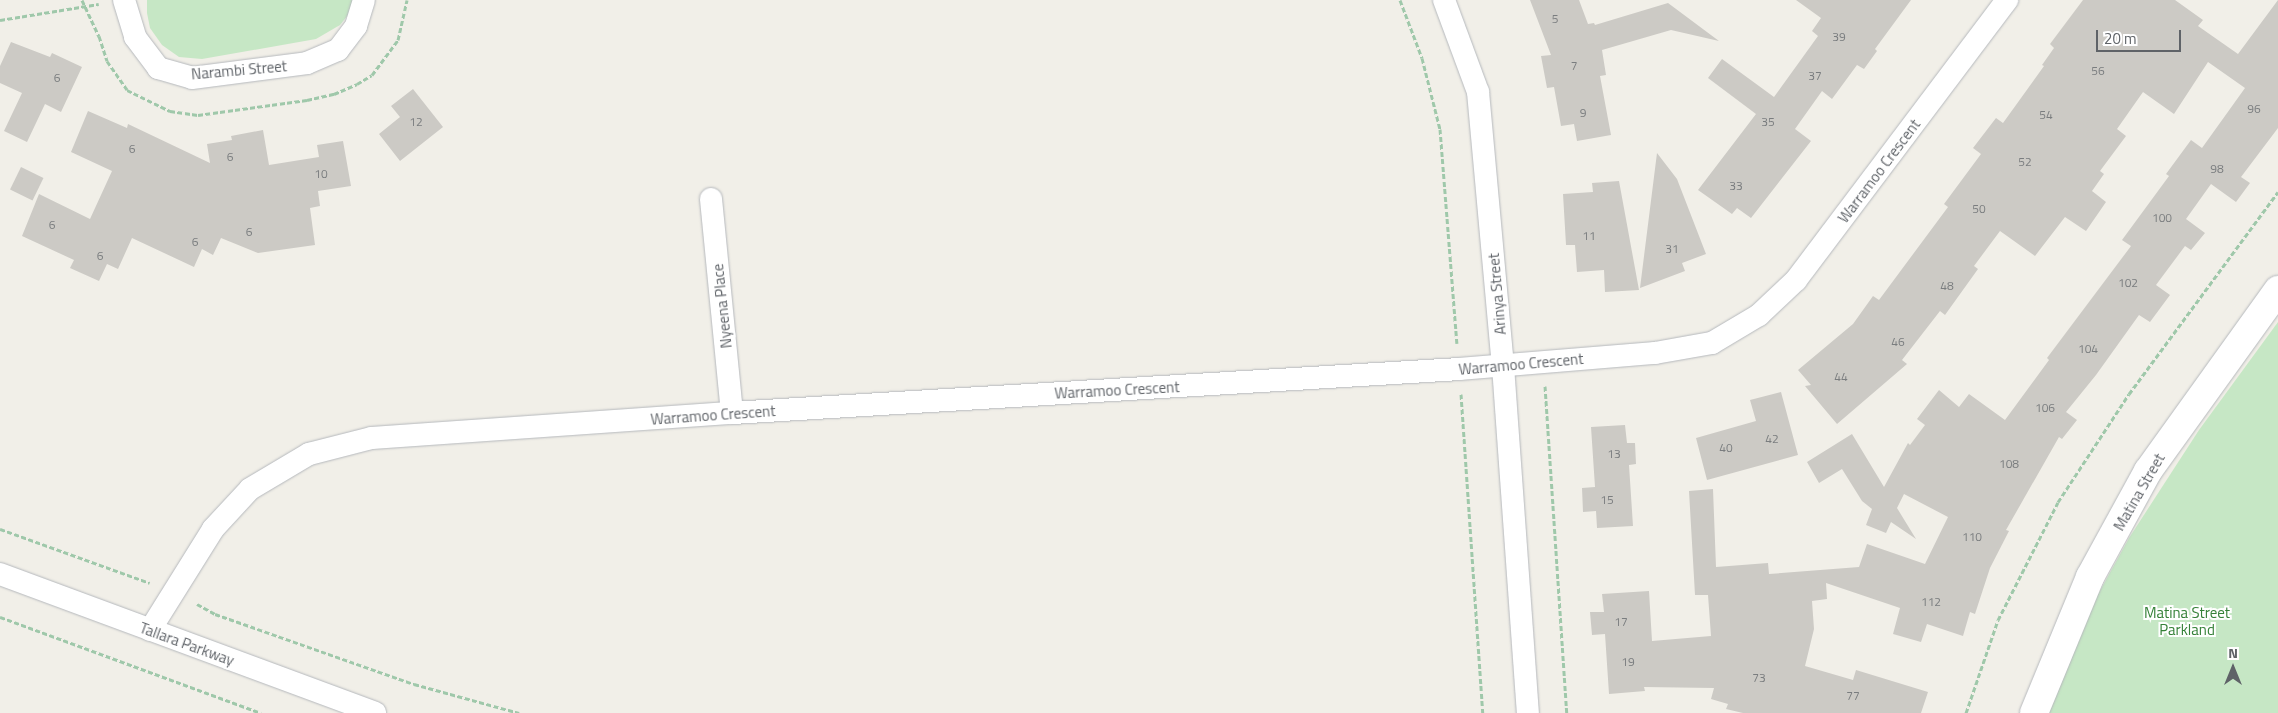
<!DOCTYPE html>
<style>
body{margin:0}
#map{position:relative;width:2278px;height:713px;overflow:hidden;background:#f1efe8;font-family:"Titillium Web",sans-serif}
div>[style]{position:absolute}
.green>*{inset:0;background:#c6e7c5}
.building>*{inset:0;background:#cccac5;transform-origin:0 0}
.path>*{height:3px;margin-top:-1.5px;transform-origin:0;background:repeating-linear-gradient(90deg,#9fc8aa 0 5px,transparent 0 7.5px)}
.roads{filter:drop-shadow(0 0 1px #b5b8bc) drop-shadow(0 0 1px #b5b8bc)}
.street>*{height:22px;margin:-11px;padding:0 11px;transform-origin:11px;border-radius:11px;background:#fff}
.secondary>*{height:28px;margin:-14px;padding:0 14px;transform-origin:14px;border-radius:14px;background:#fff}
span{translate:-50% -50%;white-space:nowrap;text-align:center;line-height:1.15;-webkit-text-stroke:4px #fff;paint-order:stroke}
.number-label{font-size:12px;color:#7a7d7f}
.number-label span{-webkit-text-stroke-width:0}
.street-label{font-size:15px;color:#5f6368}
.park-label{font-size:15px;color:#358138}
.north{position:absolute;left:2208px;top:643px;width:50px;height:50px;-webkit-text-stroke:4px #fff;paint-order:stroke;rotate:0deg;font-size:14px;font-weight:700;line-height:20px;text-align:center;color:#5f6368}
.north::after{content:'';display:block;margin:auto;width:18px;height:22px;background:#5f6368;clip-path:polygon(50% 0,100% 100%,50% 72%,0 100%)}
.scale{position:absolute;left:2096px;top:30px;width:85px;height:22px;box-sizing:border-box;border:2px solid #5f6368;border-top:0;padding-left:6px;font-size:15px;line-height:18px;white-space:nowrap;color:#5f6368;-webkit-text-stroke:4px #fff;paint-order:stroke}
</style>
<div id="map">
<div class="green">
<div style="clip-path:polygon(147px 0,353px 0,348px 15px,340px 25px,316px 39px,202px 59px,179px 57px,162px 45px,150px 28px,147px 13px)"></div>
<div style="clip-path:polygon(2278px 322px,2278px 713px,2049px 713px,2096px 598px,2129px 538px,2199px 430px)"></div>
</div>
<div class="building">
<div style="clip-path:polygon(1530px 0,1579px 0,1588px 24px,1594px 23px,1595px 25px,1668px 3px,1719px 41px,1671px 30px,1602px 50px,1606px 75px,1600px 76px,1611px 135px,1577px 141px,1574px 124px,1561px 126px,1554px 87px,1547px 88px,1541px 56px,1551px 55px)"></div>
<div style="clip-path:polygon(1796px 0,1911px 0,1875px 49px,1877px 51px,1864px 69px,1857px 65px,1832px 99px,1822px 91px,1795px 129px,1811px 141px,1751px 218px,1737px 208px,1732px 214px,1698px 190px,1756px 114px,1708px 78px,1722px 59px,1774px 97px,1818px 36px,1812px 31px,1821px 18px)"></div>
<div style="clip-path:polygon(2083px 0,2175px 0,2203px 20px,2198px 26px,2238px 54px,2278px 0,2278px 128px,2241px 177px,2250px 183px,2236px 202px,2211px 184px,2186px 219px,2205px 233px,2191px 250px,2185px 246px,2156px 285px,2170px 295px,2150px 322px,2139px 315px,2096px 375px,2066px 412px,2077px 420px,2062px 439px,2059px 437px,2006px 530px,2009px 531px,1990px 568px,1975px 614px,1970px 612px,1963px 636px,1927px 624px,1921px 642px,1893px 634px,1900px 608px,1826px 583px,1827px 599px,1812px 601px,1814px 629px,1805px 666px,1853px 680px,1856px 670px,1928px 692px,1921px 713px,1743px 713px,1726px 709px,1728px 704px,1711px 699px,1714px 688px,1644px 687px,1645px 691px,1609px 694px,1605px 634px,1592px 635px,1590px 612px,1604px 612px,1602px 594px,1649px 591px,1652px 641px,1711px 636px,1708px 595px,1695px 595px,1689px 491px,1713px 489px,1716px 567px,1768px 563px,1769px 574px,1859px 567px,1867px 544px,1925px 564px,1948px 517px,1904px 494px,1897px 508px,1916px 539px,1891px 522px,1886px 533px,1866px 525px,1872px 509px,1862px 501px,1842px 469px,1819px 483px,1807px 462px,1852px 434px,1884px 487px,1908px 443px,1910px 445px,1925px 425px,1917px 419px,1939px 390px,1959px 407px,1969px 394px,2005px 420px,2049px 360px,2047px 358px,2131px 246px,2122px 240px,2169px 176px,2166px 174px,2191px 140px,2202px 148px,2245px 88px,2208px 62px,2174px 114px,2143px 92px,2117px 129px,2126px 136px,2100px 171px,2104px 174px,2092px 191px,2106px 202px,2086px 231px,2065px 217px,2035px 256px,2000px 231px,1974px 266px,1978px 269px,1945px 315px,1940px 311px,1902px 360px,1907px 364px,1837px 424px,1805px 386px,1811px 385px,1798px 370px,1853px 324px,1873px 296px,1879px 300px,1948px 207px,1944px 204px,1981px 154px,1973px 148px,1996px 118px,2003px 123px,2044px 66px,2042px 65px,2054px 48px,2050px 44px)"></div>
<div style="clip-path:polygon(11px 42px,50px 57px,52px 53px,82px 67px,61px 112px,45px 104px,27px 142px,4px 131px,22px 93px,0 83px,0 66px)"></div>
<div style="clip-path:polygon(413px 89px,443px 127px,400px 161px,379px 134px,400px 117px,391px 106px)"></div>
<div style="clip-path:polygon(88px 111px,127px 128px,128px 124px,210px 163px,207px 144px,232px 140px,231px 136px,263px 130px,269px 165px,319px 157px,317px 145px,343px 141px,351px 186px,318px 191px,320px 206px,310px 208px,315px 245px,258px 253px,221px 238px,213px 255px,202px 249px,194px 267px,132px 238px,118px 269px,107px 264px,99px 281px,70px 268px,74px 260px,22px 236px,39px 194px,90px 219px,112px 171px,71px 152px)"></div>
<div style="clip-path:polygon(1657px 153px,1677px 179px,1706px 254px,1682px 263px,1685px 271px,1640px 288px)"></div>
<div style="left:21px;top:167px;width:25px;height:25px;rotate:26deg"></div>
<div style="clip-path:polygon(1619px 181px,1639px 290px,1605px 292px,1604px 270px,1577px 272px,1575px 245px,1566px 245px,1563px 194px,1593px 192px,1592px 183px)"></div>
<div style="clip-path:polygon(1781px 392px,1798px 455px,1707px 480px,1696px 438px,1756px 421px,1750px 400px)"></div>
<div style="clip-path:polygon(1625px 425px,1627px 443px,1635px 443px,1636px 464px,1629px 465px,1633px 526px,1597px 528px,1596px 511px,1583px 512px,1582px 488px,1595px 487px,1591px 427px)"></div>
</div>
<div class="path">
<div style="left:82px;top:0;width:40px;rotate:65deg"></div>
<div style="left:99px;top:36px;width:26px;rotate:72deg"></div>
<div style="left:107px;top:61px;width:35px;rotate:55deg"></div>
<div style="left:127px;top:90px;width:48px;rotate:26deg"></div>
<div style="left:170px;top:111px;width:28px;rotate:8deg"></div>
<div style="left:198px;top:115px;width:110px;rotate:-7.8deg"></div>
<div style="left:307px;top:100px;width:28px;rotate:-13deg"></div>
<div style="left:334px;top:94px;width:25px;rotate:-23deg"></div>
<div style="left:357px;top:84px;width:17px;rotate:-31deg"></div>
<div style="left:372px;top:75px;width:44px;rotate:-53.4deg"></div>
<div style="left:398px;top:40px;width:41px;rotate:-77.3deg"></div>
<div style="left:1400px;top:0;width:62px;rotate:69.2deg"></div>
<div style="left:1422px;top:58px;width:73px;rotate:75.8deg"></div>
<div style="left:1440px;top:129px;width:215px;rotate:85.5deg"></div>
<div style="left:0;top:20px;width:100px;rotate:-9.2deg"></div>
<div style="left:1545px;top:386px;width:328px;rotate:86.2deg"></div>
<div style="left:1461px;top:394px;width:320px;rotate:86.1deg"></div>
<div style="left:0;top:529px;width:159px;rotate:19.8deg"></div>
<div style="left:197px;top:604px;width:21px;rotate:29deg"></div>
<div style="left:215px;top:614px;width:211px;rotate:19.4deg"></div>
<div style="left:414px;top:684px;width:109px;rotate:15.4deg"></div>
<div style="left:0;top:617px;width:278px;rotate:20.2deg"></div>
<div style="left:1966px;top:713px;width:98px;rotate:-71deg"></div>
<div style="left:1998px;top:620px;width:132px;rotate:-63deg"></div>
<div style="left:2058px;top:502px;width:129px;rotate:-56.7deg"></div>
<div style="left:2129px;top:394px;width:251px;rotate:-53.6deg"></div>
</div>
<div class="roads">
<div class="street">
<div style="left:124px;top:0;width:39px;rotate:73deg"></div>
<div style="left:135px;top:37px;width:39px;rotate:53deg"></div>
<div style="left:158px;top:68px;width:35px;rotate:16deg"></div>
<div style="left:192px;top:78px;width:116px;rotate:-7.4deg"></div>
<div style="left:307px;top:63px;width:34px;rotate:-23deg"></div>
<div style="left:338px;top:50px;width:30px;rotate:-53deg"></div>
<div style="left:356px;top:26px;width:27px;rotate:-73deg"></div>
<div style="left:1444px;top:0;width:98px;rotate:69.7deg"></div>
<div style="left:1478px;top:92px;width:275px;rotate:84.8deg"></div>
<div style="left:1503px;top:366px;width:348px;rotate:85.9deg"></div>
<div style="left:711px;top:199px;width:215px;rotate:84.4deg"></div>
<div style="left:0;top:574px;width:400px;rotate:20.3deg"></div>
<div style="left:150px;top:630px;width:119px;rotate:-58deg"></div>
<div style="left:213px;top:529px;width:54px;rotate:-47.2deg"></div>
<div style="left:250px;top:489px;width:69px;rotate:-30.7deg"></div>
<div style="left:309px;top:454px;width:65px;rotate:-14.3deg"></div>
<div style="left:372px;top:438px;width:361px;rotate:-4deg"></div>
<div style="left:732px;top:413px;width:728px;rotate:-3.46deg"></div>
<div style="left:1459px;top:369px;width:197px;rotate:-4.7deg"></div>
<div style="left:1655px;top:353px;width:58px;rotate:-10deg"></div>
<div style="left:1712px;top:343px;width:55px;rotate:-30.8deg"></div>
<div style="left:1759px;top:315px;width:51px;rotate:-43.4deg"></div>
<div style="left:1796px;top:280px;width:351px;rotate:-53deg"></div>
</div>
<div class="secondary">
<div style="left:2034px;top:713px;width:147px;rotate:-67.6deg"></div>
<div style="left:2090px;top:577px;width:121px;rotate:-61.3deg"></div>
<div style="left:2148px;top:471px;width:223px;rotate:-54.3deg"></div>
</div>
</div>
<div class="number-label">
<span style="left:1555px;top:19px">5</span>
<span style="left:1839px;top:37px">39</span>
<span style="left:1574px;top:66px">7</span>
<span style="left:2098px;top:71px">56</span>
<span style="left:1815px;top:76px">37</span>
<span style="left:57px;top:78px">6</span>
<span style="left:2254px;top:109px">96</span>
<span style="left:1583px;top:113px">9</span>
<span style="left:2046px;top:115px">54</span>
<span style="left:416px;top:122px">12</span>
<span style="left:1768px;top:122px">35</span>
<span style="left:132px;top:149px">6</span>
<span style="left:230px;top:157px">6</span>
<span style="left:2025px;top:162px">52</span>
<span style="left:2217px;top:169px">98</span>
<span style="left:321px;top:174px">10</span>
<span style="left:1736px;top:186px">33</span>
<span style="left:1979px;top:209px">50</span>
<span style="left:2162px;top:218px">100</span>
<span style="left:52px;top:225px">6</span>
<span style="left:249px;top:232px">6</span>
<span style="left:1589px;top:236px">11</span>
<span style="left:195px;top:242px">6</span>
<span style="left:1672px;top:249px">31</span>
<span style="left:100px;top:256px">6</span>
<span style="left:2128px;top:283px">102</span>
<span style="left:1947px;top:286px">48</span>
<span style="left:1898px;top:342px">46</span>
<span style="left:2088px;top:349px">104</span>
<span style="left:1841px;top:377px">44</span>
<span style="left:2045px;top:408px">106</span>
<span style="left:1772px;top:439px">42</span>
<span style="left:1726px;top:448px">40</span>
<span style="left:1614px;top:454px">13</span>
<span style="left:2009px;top:464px">108</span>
<span style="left:1607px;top:500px">15</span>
<span style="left:1972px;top:537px">110</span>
<span style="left:1931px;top:602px">112</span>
<span style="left:1621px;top:622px">17</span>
<span style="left:1628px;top:662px">19</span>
<span style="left:1759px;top:678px">73</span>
<span style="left:1853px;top:696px">77</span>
</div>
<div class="street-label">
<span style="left:239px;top:70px;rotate:-5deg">Narambi Street</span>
<span style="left:1879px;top:171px;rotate:-53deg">Warramoo Crescent</span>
<span style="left:1497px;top:294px;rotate:-95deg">Arinya Street</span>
<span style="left:722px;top:306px;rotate:-96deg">Nyeena Place</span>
<span style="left:1521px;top:364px;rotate:-5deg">Warramoo Crescent</span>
<span style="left:1117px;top:390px;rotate:-3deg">Warramoo Crescent</span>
<span style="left:713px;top:415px;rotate:-4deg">Warramoo Crescent</span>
<span style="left:2139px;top:492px;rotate:-60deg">Matina Street</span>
<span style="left:187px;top:644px;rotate:20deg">Tallara Parkway</span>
</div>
<div class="park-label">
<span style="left:2187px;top:621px">Matina Street<br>Parkland</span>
</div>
<div class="north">N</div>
<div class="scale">20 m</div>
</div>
